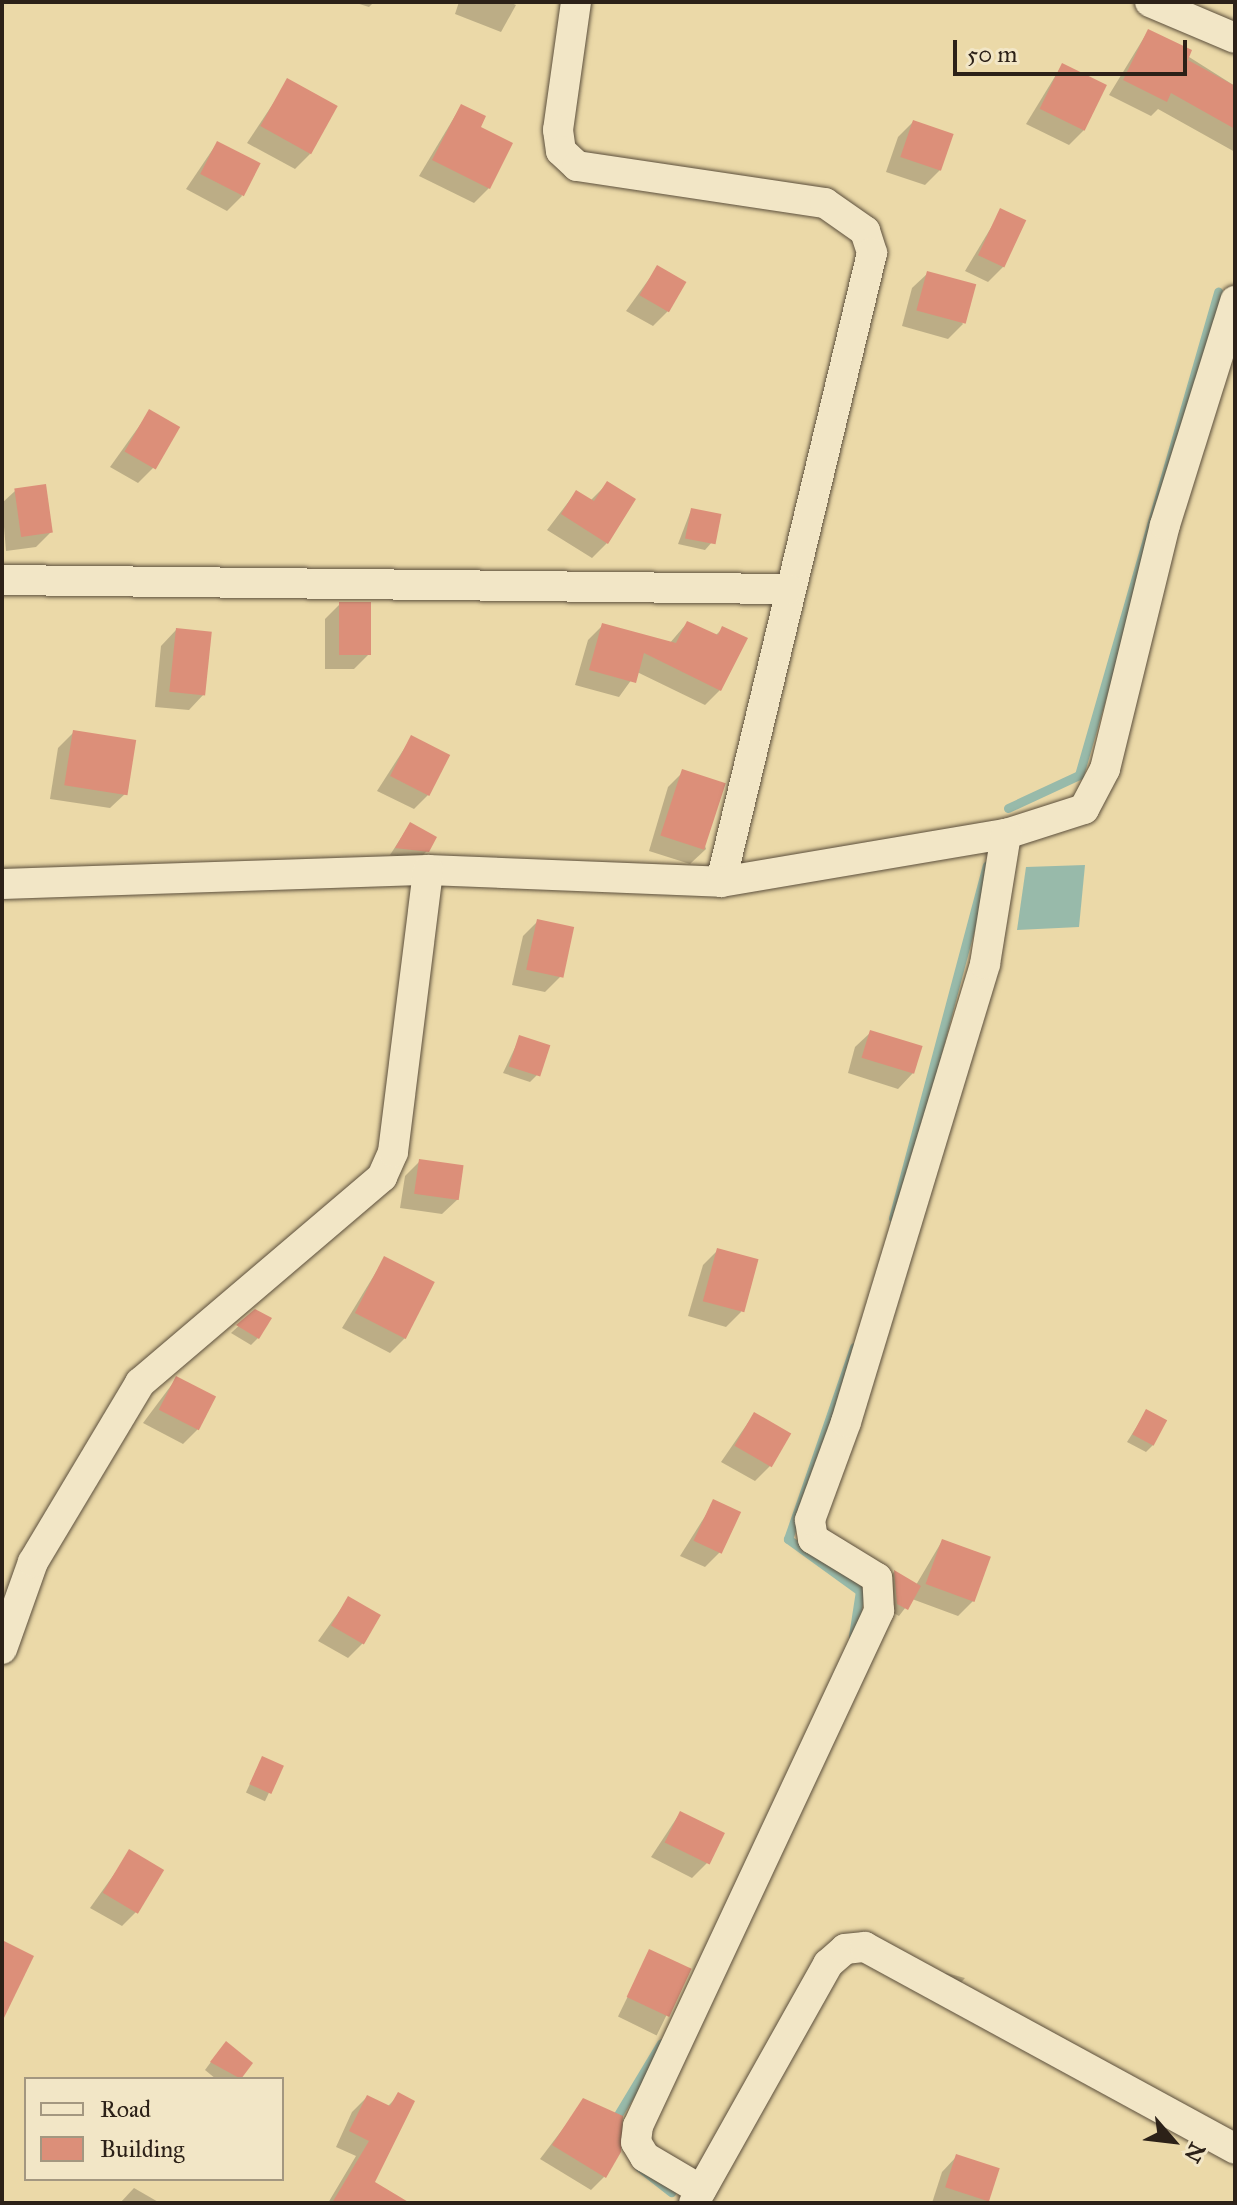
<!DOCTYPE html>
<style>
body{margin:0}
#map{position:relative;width:1237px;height:2205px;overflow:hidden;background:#ebd9a8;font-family:"IM FELL Great Primer",serif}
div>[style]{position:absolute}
.water>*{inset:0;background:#98baaa}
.shadow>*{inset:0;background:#0003;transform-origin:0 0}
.stream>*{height:9px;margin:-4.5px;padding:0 4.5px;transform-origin:4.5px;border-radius:4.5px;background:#98baaa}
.building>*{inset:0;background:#dc8f79;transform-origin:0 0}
.roads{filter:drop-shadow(0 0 2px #5c4f3c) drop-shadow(0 0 2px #5c4f3c)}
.street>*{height:30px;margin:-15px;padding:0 15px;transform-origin:15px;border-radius:15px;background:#f2e6c6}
span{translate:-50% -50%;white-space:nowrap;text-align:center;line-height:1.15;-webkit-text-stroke:6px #f2e6c6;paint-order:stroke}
.frame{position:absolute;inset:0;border:4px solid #2c2118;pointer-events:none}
.legend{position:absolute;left:24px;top:2077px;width:260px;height:104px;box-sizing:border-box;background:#f2e6c6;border:2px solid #a39780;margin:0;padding:10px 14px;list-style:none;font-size:24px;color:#2c2118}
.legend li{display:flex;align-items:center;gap:16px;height:40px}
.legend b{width:40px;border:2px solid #a39780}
.north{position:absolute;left:1133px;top:2101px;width:80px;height:80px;-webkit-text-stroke:6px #f2e6c6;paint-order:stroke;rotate:118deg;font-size:22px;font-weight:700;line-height:32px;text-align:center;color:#2c2118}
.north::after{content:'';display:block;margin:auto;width:28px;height:36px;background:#2c2118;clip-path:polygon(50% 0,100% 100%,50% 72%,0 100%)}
.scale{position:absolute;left:953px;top:40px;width:234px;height:36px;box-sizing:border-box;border:4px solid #2c2118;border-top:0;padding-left:10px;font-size:24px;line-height:28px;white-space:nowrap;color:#2c2118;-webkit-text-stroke:6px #f2e6c6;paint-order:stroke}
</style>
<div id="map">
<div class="water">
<div style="clip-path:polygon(1085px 865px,1079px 927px,1017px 930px,1026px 867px)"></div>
</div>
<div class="shadow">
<div style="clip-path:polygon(353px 2px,374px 2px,369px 7px)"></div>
<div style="clip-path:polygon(459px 2px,509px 2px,516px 5px,501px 32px,455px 14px)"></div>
<div style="clip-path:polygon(1148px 31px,1235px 86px,1235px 152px,1158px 109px,1151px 116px,1109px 95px)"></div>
<div style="clip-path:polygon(1062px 65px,1084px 130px,1069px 145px,1026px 124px)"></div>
<div style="clip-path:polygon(288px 81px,310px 154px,295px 169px,247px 143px)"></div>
<div style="clip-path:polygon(461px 106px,478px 128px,489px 188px,474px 203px,419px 176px)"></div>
<div style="clip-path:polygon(913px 122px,940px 170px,925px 185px,886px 172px,898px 137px)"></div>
<div style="clip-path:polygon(217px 143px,242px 196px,227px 211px,186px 189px)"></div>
<div style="clip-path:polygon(1001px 211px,1003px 267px,988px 282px,965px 271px)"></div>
<div style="clip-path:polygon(657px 268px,668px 311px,653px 326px,626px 311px)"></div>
<div style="clip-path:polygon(928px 273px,963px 324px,948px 339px,902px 326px,912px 288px)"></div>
<div style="clip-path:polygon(150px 411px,153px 468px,138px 483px,110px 467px)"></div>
<div style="clip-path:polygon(607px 484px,607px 543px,592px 558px,547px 530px,576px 492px,590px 501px)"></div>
<div style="clip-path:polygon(15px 491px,51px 532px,36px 547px,6px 551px,2px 503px)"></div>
<div style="clip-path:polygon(691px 510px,712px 542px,705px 550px,678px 544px)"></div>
<div style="clip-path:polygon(340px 604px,369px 654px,354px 669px,325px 669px,325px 619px)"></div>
<div style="clip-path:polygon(687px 623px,715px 636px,723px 628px,720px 690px,705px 705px,637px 672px,619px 697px,575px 685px,588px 640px,603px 625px,669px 644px)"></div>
<div style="clip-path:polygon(176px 630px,204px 694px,189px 710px,155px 707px,161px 646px)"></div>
<div style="clip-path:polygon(73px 733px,126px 793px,110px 808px,50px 799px,58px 748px)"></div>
<div style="clip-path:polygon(411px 738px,429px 794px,414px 809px,377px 791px)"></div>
<div style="clip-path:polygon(683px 772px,706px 849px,690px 864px,649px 851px,668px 787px)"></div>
<div style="clip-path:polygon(410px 824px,427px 851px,420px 858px,390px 855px)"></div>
<div style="clip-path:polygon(538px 921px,560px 977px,545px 992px,512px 985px,523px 936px)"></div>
<div style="clip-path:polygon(871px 1032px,921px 1047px,913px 1073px,898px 1089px,848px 1073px,855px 1047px)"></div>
<div style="clip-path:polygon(520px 1037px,537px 1075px,530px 1082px,503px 1073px)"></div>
<div style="clip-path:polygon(420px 1161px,458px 1199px,442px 1214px,400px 1208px,405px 1176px)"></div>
<div style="clip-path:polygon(718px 1250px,741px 1312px,726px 1327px,688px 1316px,703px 1265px)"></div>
<div style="clip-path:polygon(384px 1259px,405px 1338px,390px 1353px,342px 1328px)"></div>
<div style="clip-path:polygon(255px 1311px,258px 1338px,251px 1345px,231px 1333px)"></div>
<div style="clip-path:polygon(176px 1379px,198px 1429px,183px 1444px,143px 1423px)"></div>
<div style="clip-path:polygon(1146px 1412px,1153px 1445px,1146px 1452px,1127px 1442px)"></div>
<div style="clip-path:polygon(754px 1414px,770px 1466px,755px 1481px,721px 1462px)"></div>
<div style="clip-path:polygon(714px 1502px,720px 1552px,705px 1567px,680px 1556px)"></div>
<div style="clip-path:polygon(942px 1541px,973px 1601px,958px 1616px,912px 1599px,899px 1616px,890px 1611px,887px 1579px,894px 1572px,916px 1585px)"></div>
<div style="clip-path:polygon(348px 1599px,363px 1643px,348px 1658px,318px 1641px)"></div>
<div style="left:262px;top:1758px;width:21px;height:38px;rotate:25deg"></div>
<div style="clip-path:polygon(680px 1813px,707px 1863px,692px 1878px,651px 1857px)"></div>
<div style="clip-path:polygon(130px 1852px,137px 1911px,122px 1926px,90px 1908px)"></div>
<div style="left:650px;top:1951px;width:43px;height:73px;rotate:26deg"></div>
<div style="clip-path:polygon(946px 1973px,965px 1978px,957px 1987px,940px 1978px)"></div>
<div style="clip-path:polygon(219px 2051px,251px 2064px,238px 2079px,216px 2079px,205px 2070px)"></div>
<div style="clip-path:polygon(399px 2095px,372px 2182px,375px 2203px,328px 2203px,356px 2156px,336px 2147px,352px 2112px,367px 2097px,387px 2107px)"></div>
<div style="clip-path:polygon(584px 2101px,604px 2177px,591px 2190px,540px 2159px)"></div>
<div style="clip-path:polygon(957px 2156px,988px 2200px,986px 2203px,932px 2203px,942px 2172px)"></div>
<div style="clip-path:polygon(134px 2188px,160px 2203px,120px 2203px)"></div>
</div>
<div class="stream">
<div style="left:1008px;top:808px;width:78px;rotate:-24.9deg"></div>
<div style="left:1079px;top:775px;width:503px;rotate:-73.94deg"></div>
<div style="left:893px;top:1218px;width:365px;rotate:-75.1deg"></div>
<div style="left:853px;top:1636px;width:46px;rotate:-81.2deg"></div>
<div style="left:860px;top:1591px;width:89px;rotate:-144.2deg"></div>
<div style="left:788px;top:1539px;width:203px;rotate:-71deg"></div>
<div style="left:613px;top:2123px;width:93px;rotate:-59deg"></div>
<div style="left:639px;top:2167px;width:41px;rotate:38deg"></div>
</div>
<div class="building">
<div style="clip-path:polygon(1148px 29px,1192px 50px,1188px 60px,1235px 86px,1235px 129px,1171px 93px,1167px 102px,1123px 80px)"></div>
<div style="left:1062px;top:63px;width:50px;height:51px;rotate:26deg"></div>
<div style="left:287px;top:78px;width:58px;height:55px;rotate:29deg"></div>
<div style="clip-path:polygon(461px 104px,486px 116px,481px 127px,513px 143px,490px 189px,432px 160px)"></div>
<div style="left:913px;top:120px;width:43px;height:39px;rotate:19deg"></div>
<div style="left:217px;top:141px;width:49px;height:37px;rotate:27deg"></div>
<div style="left:1000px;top:208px;width:29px;height:52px;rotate:25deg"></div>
<div style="left:657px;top:265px;width:34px;height:35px;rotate:30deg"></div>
<div style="left:927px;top:271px;width:51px;height:41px;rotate:15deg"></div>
<div style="left:149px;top:409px;width:36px;height:49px;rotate:30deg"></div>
<div style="clip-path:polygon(607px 481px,636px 499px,608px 544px,561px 514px,576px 490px,594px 501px)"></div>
<div style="left:46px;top:484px;width:49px;height:32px;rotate:82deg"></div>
<div style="left:691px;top:508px;width:31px;height:31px;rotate:11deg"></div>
<div style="left:339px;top:602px;width:32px;height:53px"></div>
<div style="clip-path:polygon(687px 621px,718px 635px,722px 626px,748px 638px,721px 691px,644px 653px,636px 683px,589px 670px,602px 623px,676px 643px)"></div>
<div style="left:176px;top:628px;width:36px;height:64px;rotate:6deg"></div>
<div style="left:73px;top:730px;width:64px;height:56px;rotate:9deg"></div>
<div style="left:411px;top:735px;width:44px;height:46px;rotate:27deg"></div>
<div style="left:682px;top:769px;width:46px;height:70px;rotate:18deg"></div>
<div style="clip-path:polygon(410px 822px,437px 837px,429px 852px,395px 848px)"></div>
<div style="left:537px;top:919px;width:38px;height:52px;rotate:12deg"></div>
<div style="left:870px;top:1030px;width:55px;height:29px;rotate:17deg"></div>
<div style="left:519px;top:1035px;width:33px;height:33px;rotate:18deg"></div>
<div style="left:419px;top:1159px;width:45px;height:35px;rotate:8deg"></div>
<div style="left:717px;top:1248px;width:43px;height:55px;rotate:15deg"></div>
<div style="left:384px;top:1256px;width:57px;height:64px;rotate:27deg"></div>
<div style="clip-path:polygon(255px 1309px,272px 1318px,259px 1339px,236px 1325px)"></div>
<div style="left:176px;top:1376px;width:45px;height:38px;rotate:27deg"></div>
<div style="left:1146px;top:1409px;width:24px;height:29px;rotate:28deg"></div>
<div style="left:754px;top:1412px;width:43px;height:39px;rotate:30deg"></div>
<div style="left:713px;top:1499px;width:31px;height:46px;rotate:25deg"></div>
<div style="left:942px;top:1539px;width:52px;height:48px;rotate:20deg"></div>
<div style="clip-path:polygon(894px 1570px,921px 1586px,908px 1610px,897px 1604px)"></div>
<div style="left:348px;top:1596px;width:38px;height:34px;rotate:30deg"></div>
<div style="left:262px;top:1756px;width:24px;height:31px;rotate:24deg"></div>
<div style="left:680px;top:1811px;width:50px;height:35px;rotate:26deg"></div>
<div style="left:129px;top:1849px;width:41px;height:51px;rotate:31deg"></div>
<div style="clip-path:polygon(2px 1940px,34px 1956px,2px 2022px)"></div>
<div style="left:649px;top:1949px;width:47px;height:53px;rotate:25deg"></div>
<div style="clip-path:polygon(226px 2041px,253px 2063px,241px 2079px,210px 2062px)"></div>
<div style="clip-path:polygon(398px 2092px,415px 2101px,375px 2182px,410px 2203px,332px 2203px,369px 2141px,349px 2131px,367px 2095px,390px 2106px)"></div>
<div style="clip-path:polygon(583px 2098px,623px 2116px,621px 2152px,606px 2178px,552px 2145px)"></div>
<div style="left:956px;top:2154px;width:46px;height:35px;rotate:18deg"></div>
</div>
<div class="roads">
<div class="street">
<div style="left:576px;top:2px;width:129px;rotate:98deg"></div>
<div style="left:558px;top:130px;width:21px;rotate:82deg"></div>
<div style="left:561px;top:151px;width:22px;rotate:43deg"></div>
<div style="left:577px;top:166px;width:251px;rotate:8.5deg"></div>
<div style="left:825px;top:203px;width:49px;rotate:35deg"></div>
<div style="left:865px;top:231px;width:23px;rotate:72deg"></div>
<div style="left:872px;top:253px;width:647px;rotate:103.5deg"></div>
<div style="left:1150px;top:2px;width:92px;rotate:23deg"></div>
<div style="left:2px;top:580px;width:786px;rotate:0.66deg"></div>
<div style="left:2px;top:884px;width:426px;rotate:-1.9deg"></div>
<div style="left:428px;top:870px;width:293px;rotate:2.3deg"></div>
<div style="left:721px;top:882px;width:289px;rotate:-9.6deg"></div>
<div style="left:1006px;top:834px;width:82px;rotate:-17.8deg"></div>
<div style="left:1084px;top:809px;width:45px;rotate:-62.3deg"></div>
<div style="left:1105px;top:769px;width:251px;rotate:-76.2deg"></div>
<div style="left:1165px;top:525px;width:235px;rotate:-72.6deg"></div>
<div style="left:2px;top:1649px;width:92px;rotate:-70.4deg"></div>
<div style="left:33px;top:1562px;width:209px;rotate:-59.1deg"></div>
<div style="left:140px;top:1383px;width:318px;rotate:-40.4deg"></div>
<div style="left:382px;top:1177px;width:27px;rotate:-66deg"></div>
<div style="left:393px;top:1152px;width:284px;rotate:-82.9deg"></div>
<div style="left:701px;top:2190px;width:65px;rotate:-149.5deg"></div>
<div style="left:645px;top:2157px;width:17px;rotate:-121deg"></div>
<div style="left:636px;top:2142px;width:16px;rotate:-83deg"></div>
<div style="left:638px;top:2126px;width:569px;rotate:-64.92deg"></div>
<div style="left:879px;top:1611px;width:33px;rotate:-93deg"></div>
<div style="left:877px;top:1578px;width:75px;rotate:-148.6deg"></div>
<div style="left:813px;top:1539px;width:19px;rotate:-99deg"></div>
<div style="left:810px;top:1520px;width:104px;rotate:-69.8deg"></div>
<div style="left:846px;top:1422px;width:479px;rotate:-73.1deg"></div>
<div style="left:985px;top:964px;width:132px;rotate:-80.8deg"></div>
<div style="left:694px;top:2203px;width:274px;rotate:-60.7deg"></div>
<div style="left:828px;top:1964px;width:23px;rotate:-41deg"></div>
<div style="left:845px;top:1949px;width:20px;rotate:-6deg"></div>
<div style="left:865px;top:1947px;width:422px;rotate:28.6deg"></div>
</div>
</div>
<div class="frame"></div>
<ul class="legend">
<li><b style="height:10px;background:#f2e6c6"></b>Road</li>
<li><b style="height:22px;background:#dc8f79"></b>Building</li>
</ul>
<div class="north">N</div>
<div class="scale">50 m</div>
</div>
